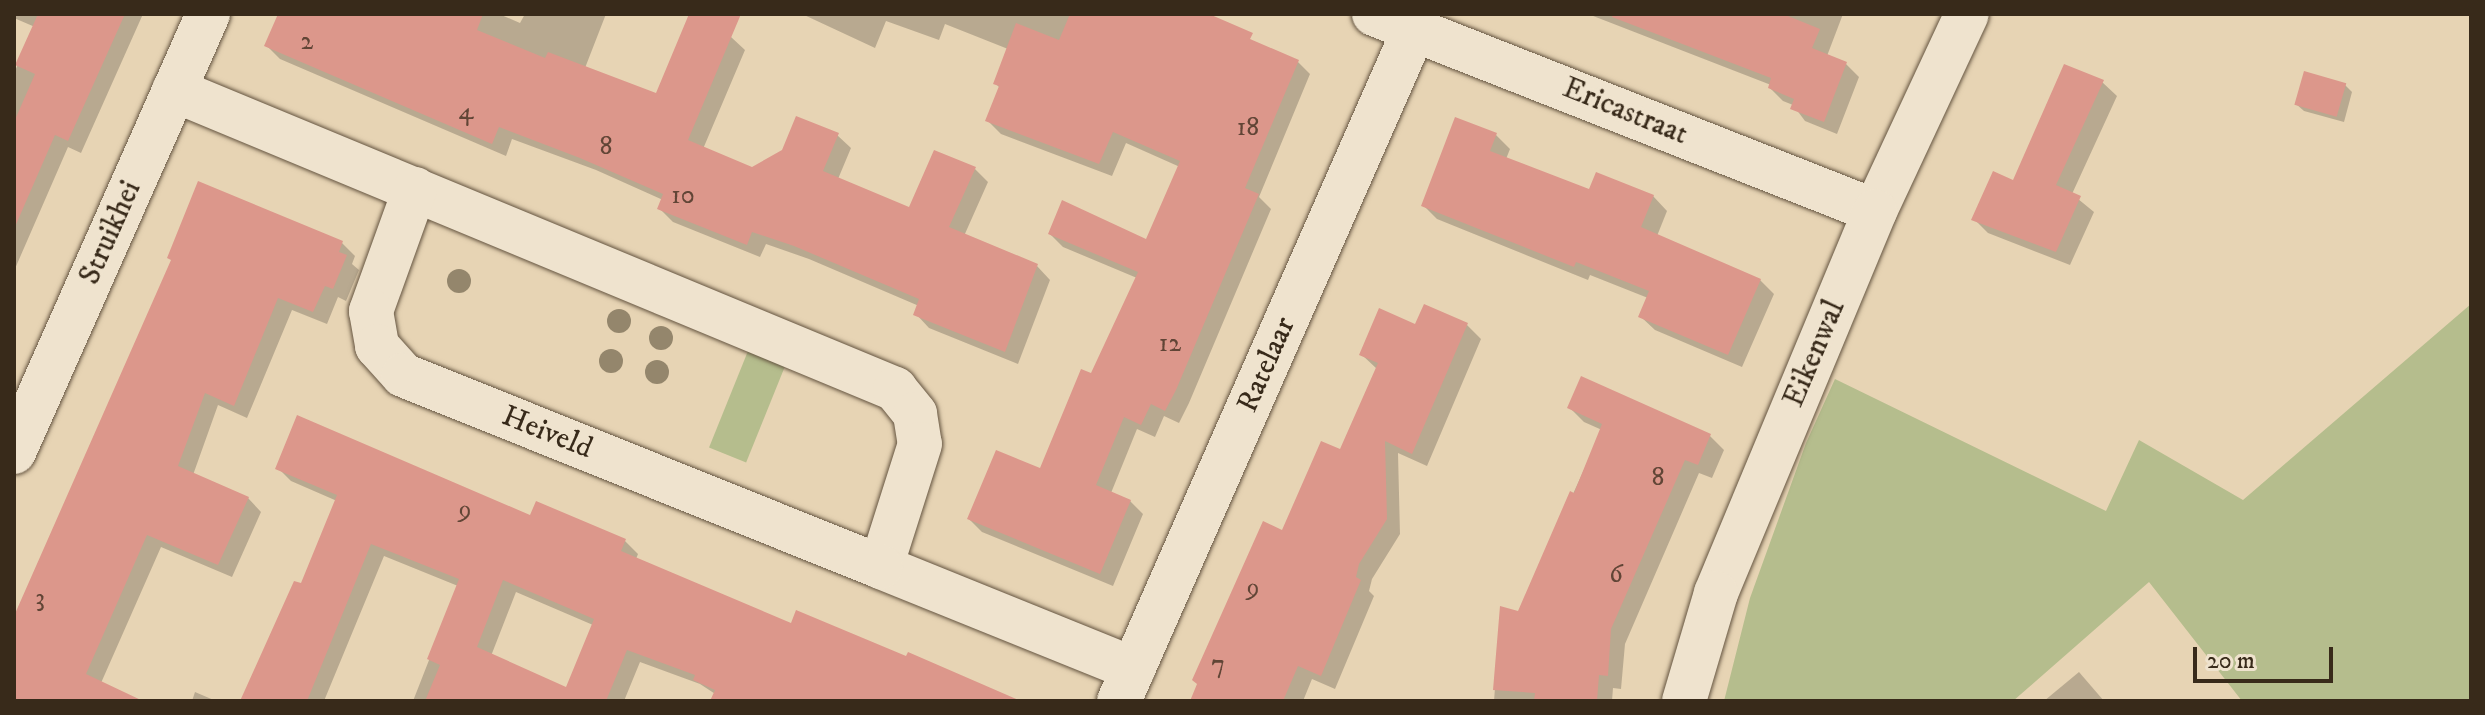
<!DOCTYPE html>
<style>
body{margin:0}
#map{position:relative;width:2485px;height:715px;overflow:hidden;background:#e7d4b4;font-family:"IM FELL DW Pica",serif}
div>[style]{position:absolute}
.green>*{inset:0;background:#b5bd8d;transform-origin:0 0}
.shadow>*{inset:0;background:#0003}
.building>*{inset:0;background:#dc978b;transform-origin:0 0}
.roads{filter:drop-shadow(0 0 2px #645440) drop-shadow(0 0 2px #645440)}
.minor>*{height:44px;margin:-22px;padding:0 22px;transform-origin:22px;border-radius:22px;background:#efe3ce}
.tertiary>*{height:44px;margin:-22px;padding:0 22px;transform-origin:22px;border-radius:22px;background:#efe3ce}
.trees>*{width:24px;height:24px;margin:-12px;border-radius:50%;background:#94866c}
span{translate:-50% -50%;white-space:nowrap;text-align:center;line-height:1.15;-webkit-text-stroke:7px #efe3ce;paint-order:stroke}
.number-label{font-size:26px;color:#614536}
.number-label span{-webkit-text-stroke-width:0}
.street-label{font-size:30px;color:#382a1a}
.frame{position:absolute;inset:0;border:16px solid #382a1a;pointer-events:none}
.scale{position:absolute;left:2193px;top:647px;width:140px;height:36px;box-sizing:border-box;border:4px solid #382a1a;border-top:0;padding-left:10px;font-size:24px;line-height:28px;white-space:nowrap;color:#382a1a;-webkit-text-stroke:6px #efe3ce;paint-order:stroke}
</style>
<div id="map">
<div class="green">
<div style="clip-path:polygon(2471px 304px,2471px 701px,2242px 701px,2149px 582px,2013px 701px,1724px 701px,1750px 598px,1806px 443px,1835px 379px,2106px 511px,2139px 440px,2243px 500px)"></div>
<div style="left:748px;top:351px;width:40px;height:104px;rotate:22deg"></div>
</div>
<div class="shadow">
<div style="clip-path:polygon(14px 14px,143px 14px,81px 153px,68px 147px,14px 271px,14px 73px,35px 27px,14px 18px)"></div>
<div style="clip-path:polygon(280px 14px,499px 14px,520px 23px,525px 14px,606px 14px,585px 68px,657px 95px,731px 37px,745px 50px,703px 149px,752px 169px,837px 135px,851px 148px,838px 179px,910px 210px,975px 169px,988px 182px,964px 236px,1037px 266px,1050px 280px,1018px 364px,929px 328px,916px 314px,919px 306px,809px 259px,766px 244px,760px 257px,673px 222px,659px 208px,663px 200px,596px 170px,512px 139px,506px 156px,280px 59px,266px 45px)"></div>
<div style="clip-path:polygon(802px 14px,1186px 14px,1297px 61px,1310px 74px,1259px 197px,1271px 209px,1189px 403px,1179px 423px,1164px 416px,1155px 437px,1137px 429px,1111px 493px,1130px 501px,1143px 514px,1113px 586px,982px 532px,969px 519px,1041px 470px,1092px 376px,1137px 278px,1063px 247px,1050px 234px,1147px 242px,1180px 167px,1126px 143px,1112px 176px,1001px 134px,988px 121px,1000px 88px,995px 83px,1008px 49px,945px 24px,939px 40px,886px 21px,875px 48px)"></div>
<div style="clip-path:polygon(1588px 14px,1843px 14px,1827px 56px,1846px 64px,1859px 77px,1837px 134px,1805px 121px,1793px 105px,1783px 101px,1770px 88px,1771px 85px)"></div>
<div style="clip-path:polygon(2102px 82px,2117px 96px,2072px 194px,2094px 212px,2070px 265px,1988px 233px,1974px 219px,2014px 183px)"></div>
<div style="clip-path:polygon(2345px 85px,2352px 92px,2344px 122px,2304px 111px,2296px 104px)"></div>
<div style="clip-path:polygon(1496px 135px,1510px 149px,1506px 159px,1590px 192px,1653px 196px,1667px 211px,1657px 236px,1760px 280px,1774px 294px,1742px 367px,1655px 330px,1640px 316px,1648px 298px,1590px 275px,1588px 280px,1437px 219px,1423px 205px)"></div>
<div style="clip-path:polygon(342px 243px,355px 256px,352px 264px,359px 270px,346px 301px,338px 297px,327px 324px,292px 310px,247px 418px,218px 405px,193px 475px,248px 498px,261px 512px,232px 577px,161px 547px,101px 683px,138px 701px,14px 701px,14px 638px,172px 261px)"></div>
<div style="clip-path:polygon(1467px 325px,1481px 339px,1427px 466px,1398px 453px,1400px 534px,1372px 579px,1369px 591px,1374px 596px,1335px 689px,1312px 679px,1303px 701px,1192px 701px,1283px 533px,1341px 451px,1377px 369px,1361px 354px,1416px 327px)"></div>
<div style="clip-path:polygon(1570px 408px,1710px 436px,1724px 450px,1712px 478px,1699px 473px,1625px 644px,1621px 689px,1613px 688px,1612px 701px,1494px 701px,1501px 608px,1519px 613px,1602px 430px,1584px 422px)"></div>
<div style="clip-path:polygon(evenodd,278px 468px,531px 517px,625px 541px,638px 554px,636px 559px,792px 625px,1016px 701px,726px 701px,700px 684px,640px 662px,624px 701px,413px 701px,458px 586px,384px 556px,324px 701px,243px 701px,302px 586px,337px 501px,291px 481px,278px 468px,516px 592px,593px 625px,567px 689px,491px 656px,516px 592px)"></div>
<div style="clip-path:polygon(2079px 672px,2104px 701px,2044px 701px)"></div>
<div style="clip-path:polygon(195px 692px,216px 701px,192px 701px)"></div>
</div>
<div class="building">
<div style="clip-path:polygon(38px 14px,125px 14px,68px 141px,55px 135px,14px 229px,14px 122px,35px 74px,15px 65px)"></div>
<div style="clip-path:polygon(278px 14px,483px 14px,477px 30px,545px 58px,548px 52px,656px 93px,689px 14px,741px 14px,688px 140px,752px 167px,782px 150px,796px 116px,839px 133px,823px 171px,909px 207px,934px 150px,976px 167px,949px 227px,1038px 264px,1005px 352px,913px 315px,919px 299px,794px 246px,752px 232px,747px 245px,657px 209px,663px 194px,580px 158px,499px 127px,492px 144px,264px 46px)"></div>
<div style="clip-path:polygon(1070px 14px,1209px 14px,1253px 33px,1250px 39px,1299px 60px,1245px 188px,1259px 194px,1176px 390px,1165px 411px,1151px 404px,1141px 425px,1124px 417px,1096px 485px,1131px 500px,1100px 574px,967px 519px,996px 450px,1040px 468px,1081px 369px,1091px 373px,1138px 272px,1048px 234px,1062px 200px,1146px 239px,1180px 161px,1113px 132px,1099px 164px,985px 121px,999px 86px,993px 84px,1016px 23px,1059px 40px)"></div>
<div style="clip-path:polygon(1613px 14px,1783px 14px,1820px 29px,1812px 48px,1847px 62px,1824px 122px,1790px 109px,1794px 99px,1768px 88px,1771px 78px,1612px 17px)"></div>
<div style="clip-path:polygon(2064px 64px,2104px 80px,2056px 185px,2081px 196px,2056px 252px,1971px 220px,1993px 171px,2013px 180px)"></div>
<div style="left:2304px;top:71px;width:44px;height:35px;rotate:16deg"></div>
<div style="clip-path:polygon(1455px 117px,1497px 133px,1490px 151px,1589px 189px,1596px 172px,1654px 195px,1641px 227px,1761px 279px,1728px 355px,1638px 317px,1649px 291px,1576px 262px,1574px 267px,1421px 206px)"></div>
<div style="clip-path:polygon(198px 181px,343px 241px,339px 252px,347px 255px,333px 289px,325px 286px,313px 312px,278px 298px,234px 406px,205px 393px,178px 466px,249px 497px,218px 565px,147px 535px,86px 674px,143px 701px,14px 701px,14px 616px,171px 260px,167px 258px)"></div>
<div style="clip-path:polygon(1424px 304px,1468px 323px,1412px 454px,1385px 441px,1387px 519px,1359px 564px,1356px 577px,1361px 580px,1321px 676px,1298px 666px,1283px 701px,1190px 701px,1197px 684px,1192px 680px,1263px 521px,1282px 530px,1321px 441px,1340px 449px,1378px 363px,1359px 355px,1379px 308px,1415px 324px)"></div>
<div style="clip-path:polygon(1581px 376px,1711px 434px,1698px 465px,1685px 460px,1611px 629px,1608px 676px,1599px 675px,1597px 701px,1534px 701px,1535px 693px,1493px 690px,1500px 606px,1518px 611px,1570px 491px,1574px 493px,1602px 424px,1567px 408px)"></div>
<div style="clip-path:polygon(evenodd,297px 415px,530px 515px,536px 501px,626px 539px,621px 551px,791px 623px,796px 610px,906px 656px,908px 652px,1021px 701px,710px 701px,715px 690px,693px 680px,695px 675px,627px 650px,606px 701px,425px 701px,440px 665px,427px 659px,459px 579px,371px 544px,307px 701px,240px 701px,294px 581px,301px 583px,337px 495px,275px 469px,297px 415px,503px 580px,594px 619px,566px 687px,477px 647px,503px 580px)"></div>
</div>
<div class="roads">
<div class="minor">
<div style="left:174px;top:90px;width:781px;rotate:22.52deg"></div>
<div style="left:895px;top:389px;width:32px;rotate:51deg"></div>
<div style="left:915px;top:414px;width:30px;rotate:81deg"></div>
<div style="left:920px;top:444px;width:129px;rotate:107.6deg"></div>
<div style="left:881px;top:567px;width:272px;rotate:22deg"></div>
<div style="left:415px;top:189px;width:130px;rotate:109.8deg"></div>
<div style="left:371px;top:311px;width:36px;rotate:80deg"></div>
<div style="left:377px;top:346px;width:39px;rotate:48deg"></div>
<div style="left:403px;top:375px;width:515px;rotate:21.88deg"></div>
<div style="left:1875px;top:211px;width:217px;rotate:-65deg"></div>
<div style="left:14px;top:452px;width:479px;rotate:-66.1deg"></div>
<div style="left:1119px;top:701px;width:733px;rotate:-66.27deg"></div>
</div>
<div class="tertiary">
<div style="left:1374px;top:14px;width:538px;rotate:21.47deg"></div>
<div style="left:1875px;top:211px;width:414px;rotate:112.6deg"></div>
<div style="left:1716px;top:593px;width:113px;rotate:106.5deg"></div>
</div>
</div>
<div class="trees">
<div style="left:459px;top:281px"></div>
<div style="left:619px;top:321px"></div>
<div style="left:661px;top:338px"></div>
<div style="left:611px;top:361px"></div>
<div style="left:657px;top:372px"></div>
</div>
<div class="number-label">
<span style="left:307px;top:42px">2</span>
<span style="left:466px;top:112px">4</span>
<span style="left:1248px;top:128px">18</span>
<span style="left:606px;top:147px">8</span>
<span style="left:683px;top:196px">10</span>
<span style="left:1170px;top:344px">12</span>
<span style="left:1658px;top:478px">8</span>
<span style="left:465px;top:510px">9</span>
<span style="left:1616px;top:575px">6</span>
<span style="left:1253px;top:588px">9</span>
<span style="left:40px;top:599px">3</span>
<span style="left:1218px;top:665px">7</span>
</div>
<div class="street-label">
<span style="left:1625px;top:112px;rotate:22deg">Ericastraat</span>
<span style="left:111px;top:233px;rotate:-66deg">Struikhei</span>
<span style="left:1815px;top:354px;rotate:-67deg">Eikenwal</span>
<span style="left:1267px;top:365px;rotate:-66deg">Ratelaar</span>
<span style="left:547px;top:433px;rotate:22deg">Heiveld</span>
</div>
<div class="frame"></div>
<div class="scale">20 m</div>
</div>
